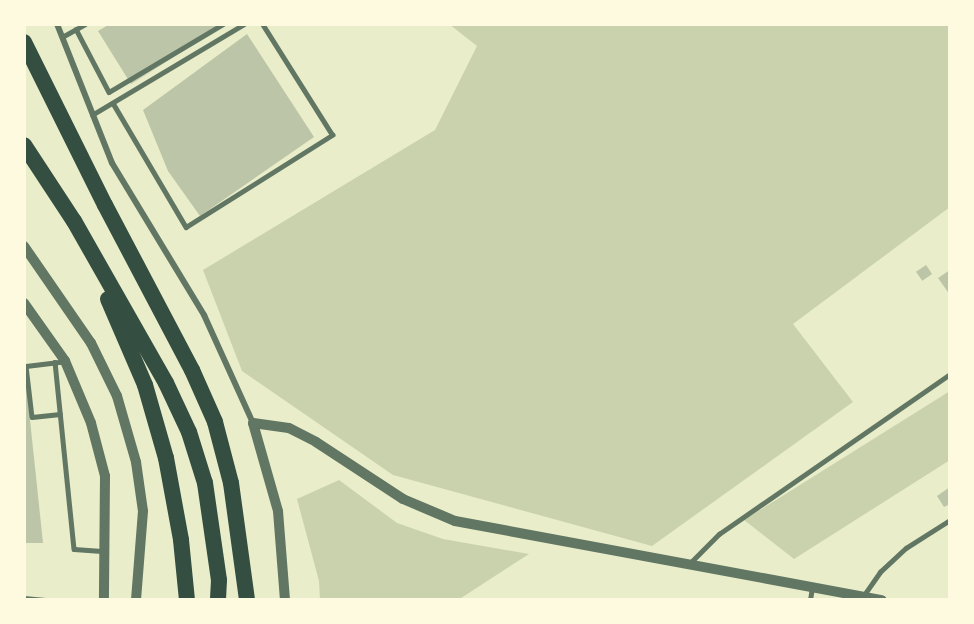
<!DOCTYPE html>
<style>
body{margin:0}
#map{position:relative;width:974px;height:624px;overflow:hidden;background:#e9edc9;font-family:Poppins,sans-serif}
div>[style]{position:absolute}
.green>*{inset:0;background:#cad2ad}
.building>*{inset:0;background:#bcc5a7;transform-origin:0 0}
.service>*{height:4.5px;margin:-2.25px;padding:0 2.25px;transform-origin:2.25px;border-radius:2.25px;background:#617663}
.minor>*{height:6px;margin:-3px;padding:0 3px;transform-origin:3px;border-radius:3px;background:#617663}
.tertiary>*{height:10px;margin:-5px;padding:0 5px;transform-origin:5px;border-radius:5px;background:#617663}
.motorway>*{height:16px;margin:-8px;padding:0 8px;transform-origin:8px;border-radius:8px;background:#344e41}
span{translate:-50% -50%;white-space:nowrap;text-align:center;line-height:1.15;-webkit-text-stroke:4.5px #fefae0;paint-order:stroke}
.frame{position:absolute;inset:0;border:26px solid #fefae0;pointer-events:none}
</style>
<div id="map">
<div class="green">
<div style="clip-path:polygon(449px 24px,950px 24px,950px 207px,793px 324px,853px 402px,652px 546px,393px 475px,242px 371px,203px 270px,435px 130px,477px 46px)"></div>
<div style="clip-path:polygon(950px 391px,950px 460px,794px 559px,744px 520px)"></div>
<div style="clip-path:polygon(339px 480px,397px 523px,443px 539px,529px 554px,458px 600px,320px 600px,319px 581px,297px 499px)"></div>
</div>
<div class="building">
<div style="clip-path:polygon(110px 24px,226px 24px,131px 84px,98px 31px)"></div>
<div style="clip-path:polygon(247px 34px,314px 137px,200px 216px,168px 171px,143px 110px)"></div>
<div style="left:926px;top:265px;width:11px;height:12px;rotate:56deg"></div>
<div style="clip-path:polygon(950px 270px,950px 295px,938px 278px)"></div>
<div style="clip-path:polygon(26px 382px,43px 543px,24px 543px)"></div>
<div style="clip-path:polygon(950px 487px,950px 504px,944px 507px,937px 496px)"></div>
</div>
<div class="service">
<div style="left:76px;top:29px;width:71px;rotate:62.4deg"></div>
<div style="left:109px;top:92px;width:133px;rotate:-30.8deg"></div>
<div style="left:62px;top:37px;width:26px;rotate:-29deg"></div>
<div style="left:113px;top:103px;width:144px;rotate:59.5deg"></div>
<div style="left:186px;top:227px;width:173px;rotate:-32.2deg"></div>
<div style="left:332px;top:135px;width:131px;rotate:-122.2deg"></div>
<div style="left:92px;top:115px;width:177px;rotate:-30.9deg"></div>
<div style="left:55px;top:362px;width:188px;rotate:84.2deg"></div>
<div style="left:74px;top:549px;width:31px;rotate:4deg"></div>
<div style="left:26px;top:366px;width:51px;rotate:83.3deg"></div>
<div style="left:32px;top:417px;width:28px;rotate:-6deg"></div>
<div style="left:26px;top:366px;width:39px;rotate:-7deg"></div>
<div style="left:690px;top:563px;width:41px;rotate:-45deg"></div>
<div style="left:719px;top:534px;width:281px;rotate:-34.7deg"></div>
<div style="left:864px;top:595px;width:28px;rotate:-55deg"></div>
<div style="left:880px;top:572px;width:35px;rotate:-43deg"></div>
<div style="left:906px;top:548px;width:52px;rotate:-32.5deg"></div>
<div style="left:24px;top:598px;width:24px;rotate:5deg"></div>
<div style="left:810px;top:600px;width:12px;rotate:-81deg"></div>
</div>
<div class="minor">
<div style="left:57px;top:24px;width:149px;rotate:68.4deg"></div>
<div style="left:112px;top:163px;width:178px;rotate:58.8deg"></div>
<div style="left:204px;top:315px;width:119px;rotate:65.6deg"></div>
</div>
<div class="tertiary">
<div style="left:24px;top:246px;width:118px;rotate:55.4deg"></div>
<div style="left:91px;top:343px;width:59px;rotate:63.9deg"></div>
<div style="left:117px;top:396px;width:69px;rotate:73.9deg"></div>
<div style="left:136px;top:462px;width:49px;rotate:81.9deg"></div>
<div style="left:143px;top:511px;width:89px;rotate:94.5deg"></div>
<div style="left:24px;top:303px;width:71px;rotate:54.7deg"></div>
<div style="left:65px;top:361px;width:67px;rotate:67.2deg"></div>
<div style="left:91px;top:423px;width:55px;rotate:75.2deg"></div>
<div style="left:105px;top:476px;width:124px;rotate:90.5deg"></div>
<div style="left:285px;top:600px;width:89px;rotate:-94.5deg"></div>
<div style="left:278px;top:511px;width:91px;rotate:-105.9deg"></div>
<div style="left:253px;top:423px;width:36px;rotate:8deg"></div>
<div style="left:289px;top:428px;width:30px;rotate:27deg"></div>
<div style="left:316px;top:442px;width:104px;rotate:33.2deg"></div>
<div style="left:403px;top:499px;width:56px;rotate:22.9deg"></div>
<div style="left:455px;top:521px;width:434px;rotate:10.5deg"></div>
</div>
<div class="motorway">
<div style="left:24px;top:42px;width:182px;rotate:63.6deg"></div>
<div style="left:105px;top:205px;width:187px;rotate:62.2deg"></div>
<div style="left:192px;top:370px;width:57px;rotate:66.1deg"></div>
<div style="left:215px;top:422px;width:63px;rotate:75.3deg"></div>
<div style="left:231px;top:483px;width:118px;rotate:82.2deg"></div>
<div style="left:24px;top:145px;width:91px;rotate:56.7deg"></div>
<div style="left:74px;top:221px;width:186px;rotate:60.4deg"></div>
<div style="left:166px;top:383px;width:54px;rotate:64.9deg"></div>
<div style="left:189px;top:432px;width:53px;rotate:72.6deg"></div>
<div style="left:205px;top:483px;width:98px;rotate:81.8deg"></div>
<div style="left:219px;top:580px;width:20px;rotate:93deg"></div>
<div style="left:108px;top:299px;width:94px;rotate:66.7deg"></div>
<div style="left:145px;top:385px;width:76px;rotate:74deg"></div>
<div style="left:166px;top:458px;width:83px;rotate:79.6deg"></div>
<div style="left:181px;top:540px;width:60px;rotate:84.3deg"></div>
</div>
<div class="frame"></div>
</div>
